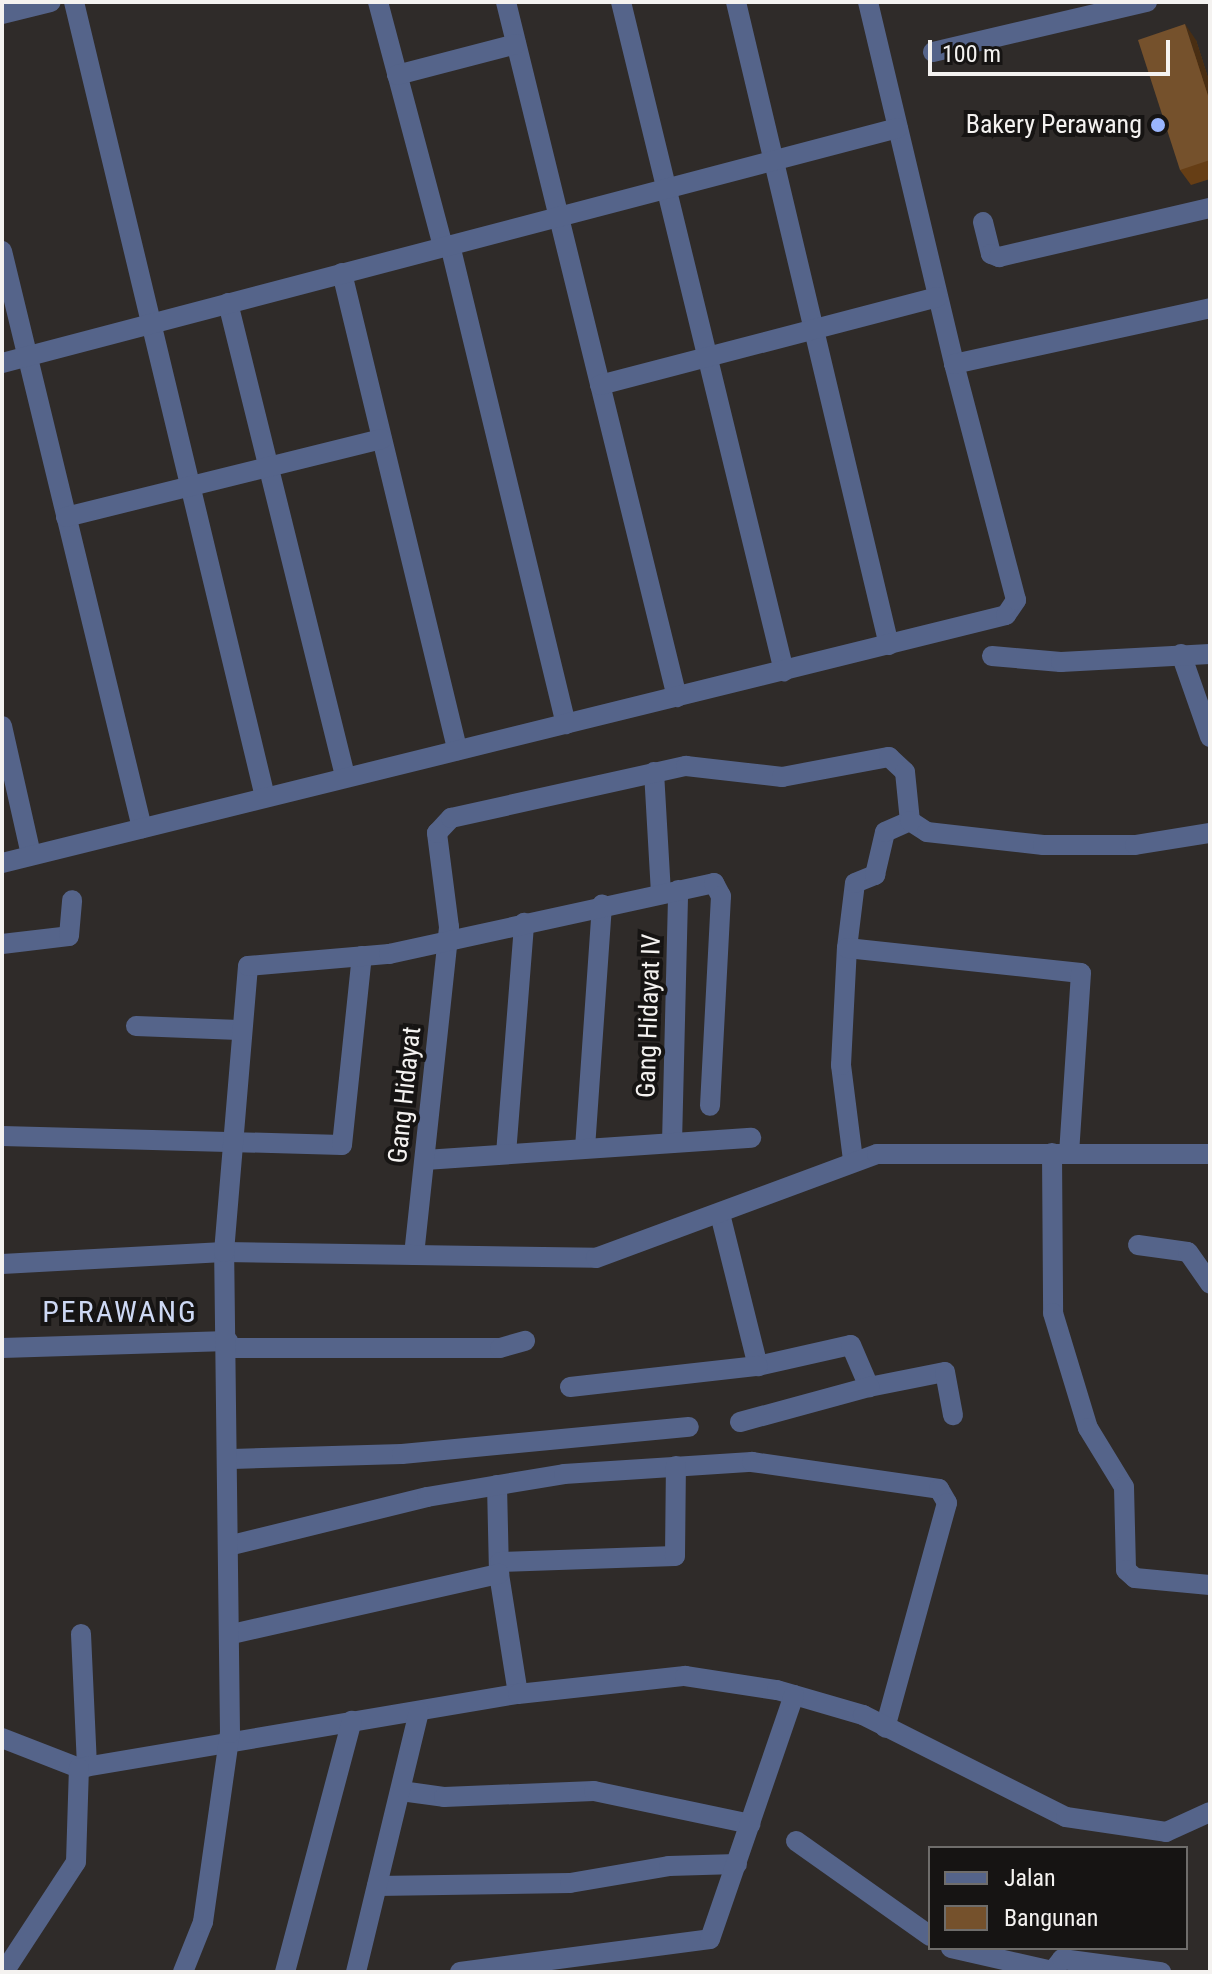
<!DOCTYPE html>
<style>
body{margin:0}
#map{position:relative;width:1212px;height:1974px;overflow:hidden;background:#2f2b29;font-family:"Roboto Condensed",sans-serif}
div>[style]{position:absolute}
.minor>*{height:20px;margin:-10px;padding:0 10px;transform-origin:10px;border-radius:10px;background:#55648a}
.wall>*{inset:0;background:#663e15}
.shaded-wall>*{inset:0;background:#492e13}
.building>*{inset:0;background:#75512c}
.dots>*{width:22px;height:22px;translate:-50% -50%;box-sizing:border-box;border:4px solid #161413;border-radius:50%}
span{translate:-50% -50%;white-space:nowrap;text-align:center;line-height:1.15;-webkit-text-stroke:8px #161413;paint-order:stroke}
.poi-label{font-size:26px;color:#f4f2f0}
.right{translate:-100% -50%;text-align:right}
.street-label{font-size:26px;color:#f4f2f0}
.quarter-label{font-size:30px;color:#cdd8f4;letter-spacing:2px}
.frame{position:absolute;inset:0;border:4px solid #f4f2f0;pointer-events:none}
.legend{position:absolute;left:928px;top:1846px;width:260px;height:104px;box-sizing:border-box;background:#161413;border:2px solid #6f6d6b;margin:0;padding:10px 14px;list-style:none;font-size:24px;color:#f4f2f0}
.legend li{display:flex;align-items:center;gap:16px;height:40px}
.legend b{width:40px;border:2px solid #6f6d6b}
.scale{position:absolute;left:928px;top:40px;width:242px;height:36px;box-sizing:border-box;border:4px solid #f4f2f0;border-top:0;padding-left:10px;font-size:24px;line-height:28px;white-space:nowrap;color:#f4f2f0;-webkit-text-stroke:6px #161413;paint-order:stroke}
</style>
<div id="map">
<div class="minor">
<div style="left:74px;top:2px;width:818px;rotate:76.49deg"></div>
<div style="left:378px;top:2px;width:253px;rotate:75.1deg"></div>
<div style="left:506px;top:2px;width:716px;rotate:76.18deg"></div>
<div style="left:621px;top:2px;width:689px;rotate:76.31deg"></div>
<div style="left:736px;top:2px;width:661px;rotate:76.62deg"></div>
<div style="left:868px;top:2px;width:372px;rotate:76.6deg"></div>
<div style="left:2px;top:14px;width:50px;rotate:-13.8deg"></div>
<div style="left:933px;top:52px;width:220px;rotate:-13.2deg"></div>
<div style="left:397px;top:75px;width:123px;rotate:-14.6deg"></div>
<div style="left:983px;top:222px;width:33px;rotate:76deg"></div>
<div style="left:991px;top:254px;width:9px;rotate:21deg"></div>
<div style="left:999px;top:257px;width:217px;rotate:-13.1deg"></div>
<div style="left:450px;top:245px;width:493px;rotate:76.4deg"></div>
<div style="left:2px;top:251px;width:594px;rotate:76.36deg"></div>
<div style="left:342px;top:273px;width:491px;rotate:76.4deg"></div>
<div style="left:228px;top:303px;width:488px;rotate:76.1deg"></div>
<div style="left:2px;top:363px;width:926px;rotate:-14.7deg"></div>
<div style="left:600px;top:385px;width:349px;rotate:-14.6deg"></div>
<div style="left:66px;top:517px;width:325px;rotate:-13.9deg"></div>
<div style="left:1181px;top:654px;width:88px;rotate:70.7deg"></div>
<div style="left:992px;top:656px;width:69px;rotate:5deg"></div>
<div style="left:1061px;top:662px;width:149px;rotate:-3.1deg"></div>
<div style="left:2px;top:726px;width:132px;rotate:77.3deg"></div>
<div style="left:654px;top:772px;width:121px;rotate:86.7deg"></div>
<div style="left:2px;top:863px;width:1034px;rotate:-13.87deg"></div>
<div style="left:1006px;top:615px;width:18px;rotate:-56deg"></div>
<div style="left:1016px;top:600px;width:244px;rotate:-104.7deg"></div>
<div style="left:954px;top:364px;width:262px;rotate:-12.3deg"></div>
<div style="left:2px;top:944px;width:67px;rotate:-6.8deg"></div>
<div style="left:69px;top:936px;width:36px;rotate:-85deg"></div>
<div style="left:847px;top:948px;width:65px;rotate:-83deg"></div>
<div style="left:855px;top:883px;width:22px;rotate:-22deg"></div>
<div style="left:875px;top:875px;width:44px;rotate:-76.9deg"></div>
<div style="left:885px;top:832px;width:27px;rotate:-24deg"></div>
<div style="left:136px;top:1026px;width:103px;rotate:2.2deg"></div>
<div style="left:2px;top:1136px;width:340px;rotate:1.5deg"></div>
<div style="left:342px;top:1145px;width:190px;rotate:-84deg"></div>
<div style="left:672px;top:1143px;width:253px;rotate:-88.6deg"></div>
<div style="left:585px;top:1148px;width:244px;rotate:-86deg"></div>
<div style="left:1052px;top:1153px;width:160px;rotate:89.6deg"></div>
<div style="left:1053px;top:1313px;width:120px;rotate:73.1deg"></div>
<div style="left:1088px;top:1428px;width:69px;rotate:58.6deg"></div>
<div style="left:1124px;top:1487px;width:83px;rotate:88.6deg"></div>
<div style="left:1126px;top:1570px;width:12px;rotate:42deg"></div>
<div style="left:1135px;top:1578px;width:75px;rotate:5.3deg"></div>
<div style="left:506px;top:1154px;width:232px;rotate:-85.5deg"></div>
<div style="left:425px;top:1160px;width:327px;rotate:-3.9deg"></div>
<div style="left:853px;top:1160px;width:96px;rotate:-97.2deg"></div>
<div style="left:841px;top:1065px;width:117px;rotate:-87.1deg"></div>
<div style="left:847px;top:948px;width:235px;rotate:6.1deg"></div>
<div style="left:1081px;top:973px;width:180px;rotate:93.8deg"></div>
<div style="left:720px;top:1214px;width:157px;rotate:76deg"></div>
<div style="left:758px;top:1366px;width:95px;rotate:-12.7deg"></div>
<div style="left:851px;top:1345px;width:46px;rotate:66.8deg"></div>
<div style="left:869px;top:1387px;width:77px;rotate:-11.2deg"></div>
<div style="left:945px;top:1372px;width:44px;rotate:79.5deg"></div>
<div style="left:1138px;top:1245px;width:50px;rotate:8deg"></div>
<div style="left:1188px;top:1252px;width:39px;rotate:55deg"></div>
<div style="left:414px;top:1255px;width:330px;rotate:-83.9deg"></div>
<div style="left:449px;top:927px;width:95px;rotate:-97.3deg"></div>
<div style="left:437px;top:833px;width:21px;rotate:-47deg"></div>
<div style="left:451px;top:818px;width:241px;rotate:-12.5deg"></div>
<div style="left:686px;top:766px;width:97px;rotate:6.5deg"></div>
<div style="left:782px;top:777px;width:109px;rotate:-10.6deg"></div>
<div style="left:889px;top:757px;width:22px;rotate:43deg"></div>
<div style="left:905px;top:772px;width:49px;rotate:84.2deg"></div>
<div style="left:910px;top:821px;width:20px;rotate:33deg"></div>
<div style="left:927px;top:832px;width:117px;rotate:6.4deg"></div>
<div style="left:1043px;top:845px;width:92px"></div>
<div style="left:1135px;top:845px;width:76px;rotate:-9.1deg"></div>
<div style="left:2px;top:1264px;width:222px;rotate:-3.1deg"></div>
<div style="left:224px;top:1252px;width:372px;rotate:0.9deg"></div>
<div style="left:596px;top:1258px;width:300px;rotate:-20.3deg"></div>
<div style="left:877px;top:1154px;width:333px"></div>
<div style="left:2px;top:1348px;width:226px;rotate:-1.8deg"></div>
<div style="left:228px;top:1348px;width:272px"></div>
<div style="left:500px;top:1348px;width:26px;rotate:-16deg"></div>
<div style="left:570px;top:1387px;width:189px;rotate:-6.4deg"></div>
<div style="left:740px;top:1422px;width:134px;rotate:-15.2deg"></div>
<div style="left:232px;top:1459px;width:170px;rotate:-1.7deg"></div>
<div style="left:402px;top:1454px;width:288px;rotate:-5.4deg"></div>
<div style="left:497px;top:1485px;width:89px;rotate:88.7deg"></div>
<div style="left:499px;top:1574px;width:121px;rotate:81deg"></div>
<div style="left:232px;top:1545px;width:201px;rotate:-13.8deg"></div>
<div style="left:427px;top:1497px;width:139px;rotate:-9.5deg"></div>
<div style="left:564px;top:1474px;width:188px;rotate:-3.7deg"></div>
<div style="left:752px;top:1462px;width:189px;rotate:8.2deg"></div>
<div style="left:939px;top:1489px;width:16px;rotate:60deg"></div>
<div style="left:947px;top:1503px;width:233px;rotate:105.4deg"></div>
<div style="left:500px;top:1562px;width:175px;rotate:-2deg"></div>
<div style="left:675px;top:1556px;width:90px;rotate:-89.4deg"></div>
<div style="left:81px;top:1634px;width:133px;rotate:87.4deg"></div>
<div style="left:232px;top:1634px;width:274px;rotate:-12.7deg"></div>
<div style="left:2px;top:1738px;width:83px;rotate:21.3deg"></div>
<div style="left:79px;top:1768px;width:445px;rotate:-9.6deg"></div>
<div style="left:518px;top:1694px;width:168px;rotate:-6.2deg"></div>
<div style="left:685px;top:1676px;width:93px;rotate:8.7deg"></div>
<div style="left:777px;top:1690px;width:90px;rotate:16.2deg"></div>
<div style="left:863px;top:1715px;width:227px;rotate:26.7deg"></div>
<div style="left:1066px;top:1817px;width:101px;rotate:8.5deg"></div>
<div style="left:1166px;top:1832px;width:48px;rotate:-24.4deg"></div>
<div style="left:401px;top:1791px;width:43px;rotate:7.9deg"></div>
<div style="left:444px;top:1797px;width:150px;rotate:-2.3deg"></div>
<div style="left:594px;top:1791px;width:160px;rotate:11.9deg"></div>
<div style="left:796px;top:1841px;width:164px;rotate:35.3deg"></div>
<div style="left:377px;top:1886px;width:193px;rotate:-0.9deg"></div>
<div style="left:570px;top:1883px;width:100px;rotate:-9.7deg"></div>
<div style="left:669px;top:1866px;width:68px;rotate:-1.7deg"></div>
<div style="left:951px;top:1948px;width:104px;rotate:12.8deg"></div>
<div style="left:4px;top:1972px;width:131px;rotate:-56.8deg"></div>
<div style="left:76px;top:1862px;width:94px;rotate:-88.2deg"></div>
<div style="left:183px;top:1972px;width:54px;rotate:-68.2deg"></div>
<div style="left:203px;top:1922px;width:191px;rotate:-81.9deg"></div>
<div style="left:230px;top:1733px;width:481px;rotate:-90.7deg"></div>
<div style="left:224px;top:1252px;width:287px;rotate:-85.2deg"></div>
<div style="left:248px;top:966px;width:142px;rotate:-4.9deg"></div>
<div style="left:389px;top:954px;width:333px;rotate:-12.3deg"></div>
<div style="left:714px;top:883px;width:15px;rotate:62deg"></div>
<div style="left:721px;top:896px;width:210px;rotate:93deg"></div>
<div style="left:285px;top:1972px;width:260px;rotate:-75.1deg"></div>
<div style="left:356px;top:1972px;width:268px;rotate:-76.4deg"></div>
<div style="left:460px;top:1972px;width:252px;rotate:-7.5deg"></div>
<div style="left:710px;top:1939px;width:258px;rotate:-71deg"></div>
<div style="left:1052px;top:1972px;width:16px;rotate:-52deg"></div>
<div style="left:1062px;top:1959px;width:100px;rotate:7.5deg"></div>
</div>
<div class="wall">
<div style="clip-path:polygon(1196px 40px,1210px 84px,1210px 179px,1191px 185px,1180px 170px)"></div>
</div>
<div class="shaded-wall">
<div style="clip-path:polygon(1185px 24px,1196px 40px,1210px 84px,1210px 102px)"></div>
</div>
<div class="building">
<div style="clip-path:polygon(1185px 24px,1210px 102px,1210px 160px,1180px 170px,1138px 40px)"></div>
</div>
<div class="dots">
<div style="left:1158px;top:125px;background:#9ab5fd"></div>
</div>
<div class="poi-label">
<span class="right" style="left:1142px;top:125px">Bakery Perawang</span>
</div>
<div class="street-label">
<span style="left:649px;top:1016px;rotate:-88deg">Gang Hidayat IV</span>
<span style="left:405px;top:1095px;rotate:-84deg">Gang Hidayat</span>
</div>
<div class="quarter-label">
<span style="left:120px;top:1312px">PERAWANG</span>
</div>
<div class="frame"></div>
<ul class="legend">
<li><b style="height:10px;background:#55648a"></b>Jalan</li>
<li><b style="height:22px;background:#75512c"></b>Bangunan</li>
</ul>
<div class="scale">100 m</div>
</div>
